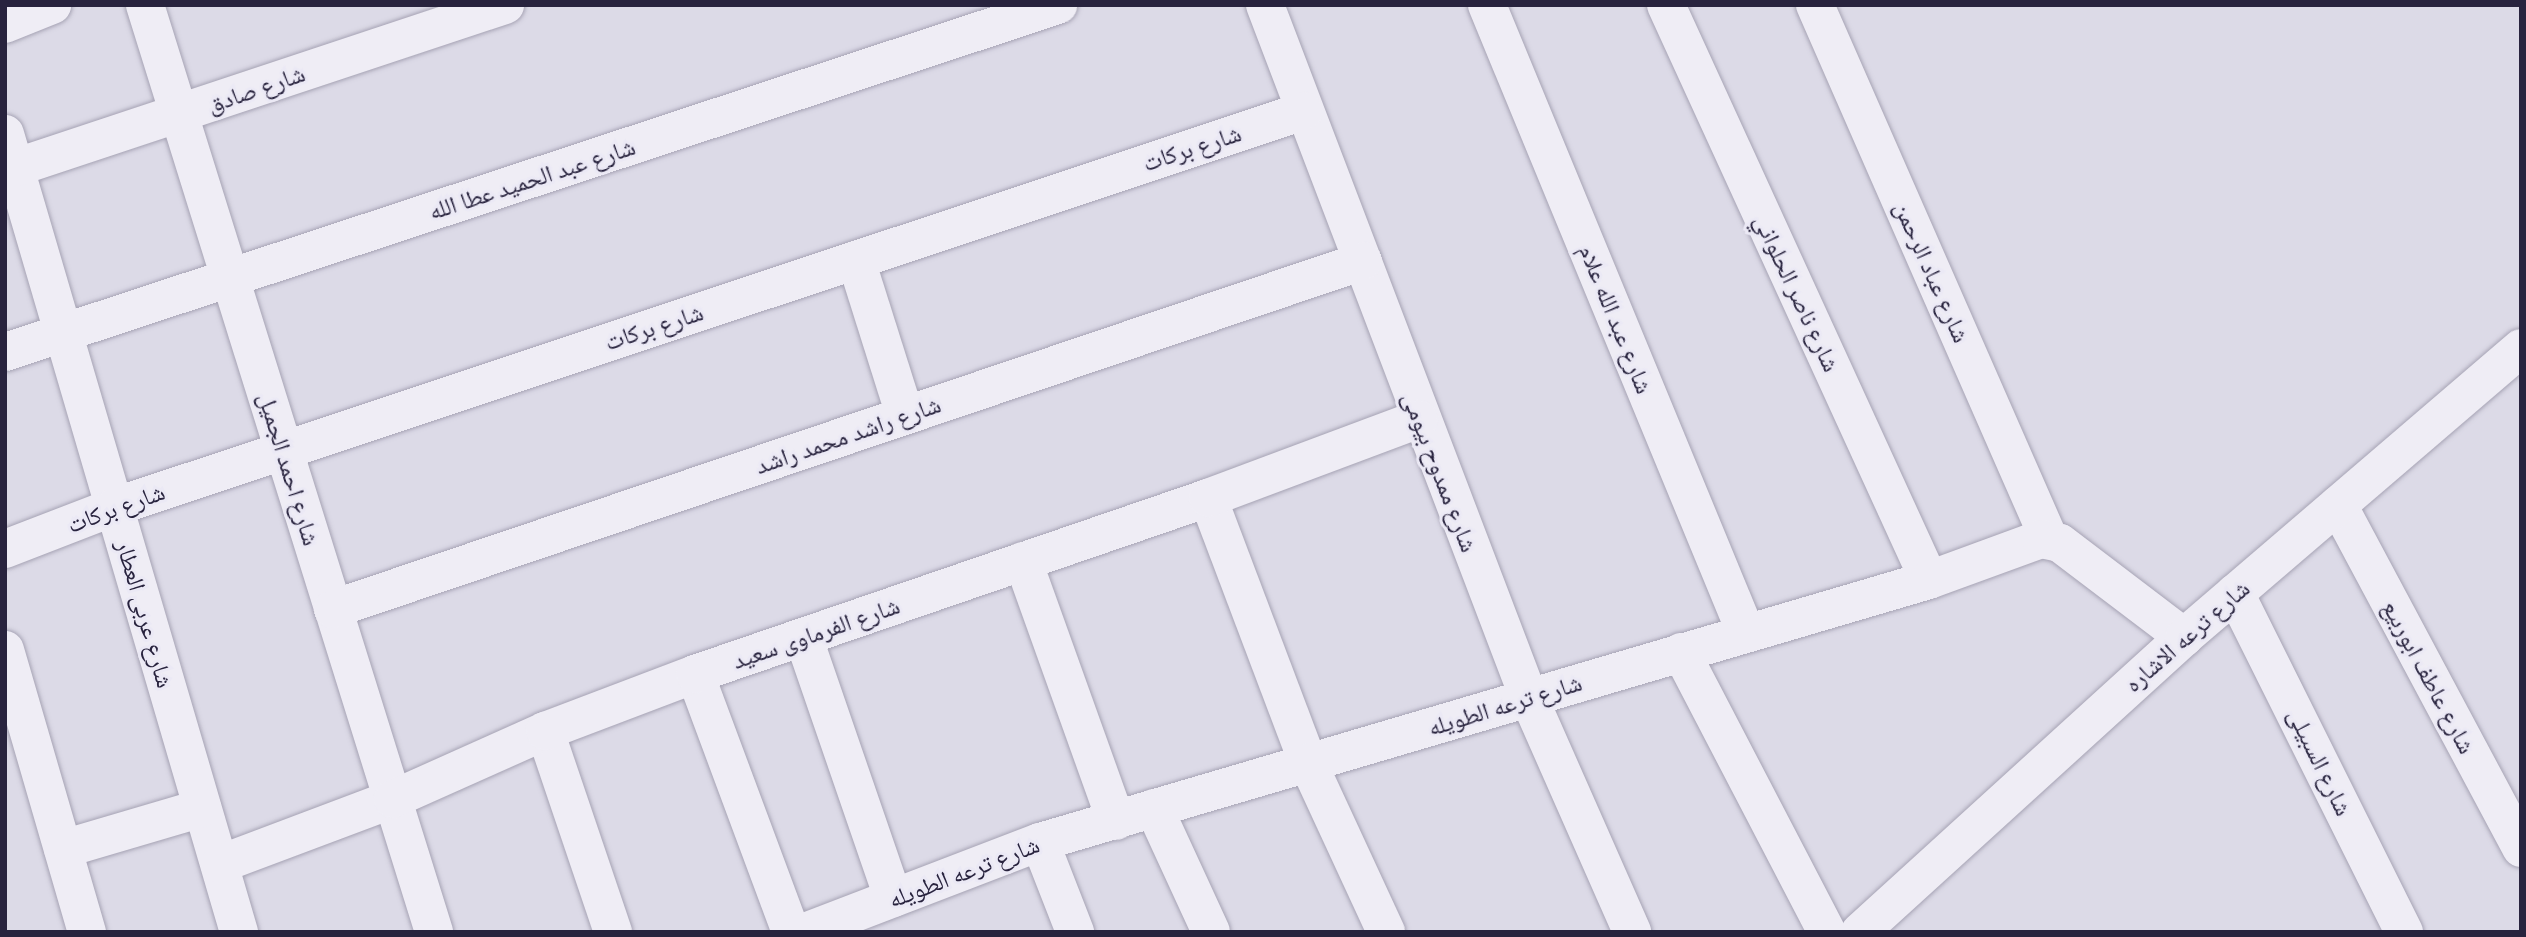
<!DOCTYPE html>
<meta charset="utf-8">
<style>
body{margin:0}
#map{position:relative;width:2526px;height:937px;overflow:hidden;background:#dcdae7;font-family:Cabin,"Noto Naskh Arabic",sans-serif}
div>[style]{position:absolute}
.roads{filter:drop-shadow(0 0 2px #a6a3b4) drop-shadow(0 0 2px #a6a3b4)}
.minor>*{height:38px;margin:-19px;padding:0 19px;transform-origin:19px;border-radius:19px;background:#efedf5}
span{translate:-50% -50%;white-space:nowrap;text-align:center;line-height:1.15;-webkit-text-stroke:6px #ebe9f5;paint-order:stroke}
.street-label{font-size:24px;color:#28233e}
.frame{position:absolute;inset:0;border:7px solid #28233e;pointer-events:none}
</style>
<div id="map">
<div class="roads">
<div class="minor">
<div style="left:145px;top:5px;width:971px;rotate:72.68deg"></div>
<div style="left:1265px;top:5px;width:742px;rotate:69.15deg"></div>
<div style="left:1529px;top:698px;width:256px;rotate:66.2deg"></div>
<div style="left:1487px;top:5px;width:679px;rotate:67.59deg"></div>
<div style="left:1666px;top:5px;width:632px;rotate:65.42deg"></div>
<div style="left:1815px;top:5px;width:583px;rotate:66.34deg"></div>
<div style="left:5px;top:24px;width:51px;rotate:-22deg"></div>
<div style="left:5px;top:134px;width:832px;rotate:73.66deg"></div>
<div style="left:5px;top:171px;width:527px;rotate:-18.37deg"></div>
<div style="left:856px;top:260px;width:163px;rotate:72.5deg"></div>
<div style="left:5px;top:352px;width:1109px;rotate:-18.24deg"></div>
<div style="left:1208px;top:498px;width:283px;rotate:69.3deg"></div>
<div style="left:1308px;top:763px;width:186px;rotate:65.2deg"></div>
<div style="left:2338px;top:505px;width:389px;rotate:61.9deg"></div>
<div style="left:5px;top:549px;width:117px;rotate:-21.1deg"></div>
<div style="left:114px;top:507px;width:1254px;rotate:-18.41deg"></div>
<div style="left:1023px;top:561px;width:276px;rotate:70.3deg"></div>
<div style="left:2235px;top:593px;width:379px;rotate:63.5deg"></div>
<div style="left:333px;top:609px;width:1087px;rotate:-18.67deg"></div>
<div style="left:804px;top:639px;width:274px;rotate:71deg"></div>
<div style="left:5px;top:650px;width:294px;rotate:73.8deg"></div>
<div style="left:1681px;top:652px;width:316px;rotate:62.5deg"></div>
<div style="left:695px;top:674px;width:275px;rotate:69.6deg"></div>
<div style="left:545px;top:731px;width:212px;rotate:71.3deg"></div>
<div style="left:1154px;top:808px;width:136px;rotate:65.3deg"></div>
<div style="left:1040px;top:842px;width:97px;rotate:68.7deg"></div>
<div style="left:63px;top:849px;width:145px;rotate:-16.4deg"></div>
<div style="left:220px;top:864px;width:185px;rotate:-20.6deg"></div>
<div style="left:393px;top:799px;width:167px;rotate:-24.1deg"></div>
<div style="left:545px;top:731px;width:160px;rotate:-20.8deg"></div>
<div style="left:695px;top:674px;width:542px;rotate:-18.94deg"></div>
<div style="left:1208px;top:498px;width:225px;rotate:-20.5deg"></div>
<div style="left:805px;top:932px;width:252px;rotate:-21deg"></div>
<div style="left:1040px;top:842px;width:927px;rotate:-16.42deg"></div>
<div style="left:1929px;top:580px;width:119px;rotate:-20.1deg"></div>
<div style="left:2041px;top:539px;width:19px;rotate:12deg"></div>
<div style="left:2060px;top:543px;width:156px;rotate:37.2deg"></div>
<div style="left:1860px;top:932px;width:438px;rotate:-42.3deg"></div>
<div style="left:2184px;top:637px;width:444px;rotate:-40.6deg"></div>
</div>
</div>
<div class="street-label">
<span style="left:256px;top:89px;rotate:-19deg">شارع صادق</span>
<span style="left:1192px;top:148px;rotate:-18deg">شارع بركات</span>
<span style="left:532px;top:179px;rotate:-18deg">شارع عبد الحميد عطا الله</span>
<span style="left:1932px;top:272px;rotate:66deg">شارع عباد الرحمن</span>
<span style="left:1797px;top:293px;rotate:65deg">شارع ناصر الحلواني</span>
<span style="left:1616px;top:319px;rotate:68deg">شارع عبد الله علام</span>
<span style="left:654px;top:327px;rotate:-18deg">شارع بركات</span>
<span style="left:848px;top:435px;rotate:-19deg">شارع راشد محمد راشد</span>
<span style="left:289px;top:469px;rotate:73deg">شارع احمد الجميل</span>
<span style="left:1440px;top:472px;rotate:69deg">شارع ممدوح بيومى</span>
<span style="left:116px;top:508px;rotate:-20deg">شارع بركات</span>
<span style="left:145px;top:614px;rotate:74deg">شارع عربى العطار</span>
<span style="left:816px;top:633px;rotate:-19deg">شارع الفرماوى سعيد</span>
<span style="left:2187px;top:636px;rotate:-41deg">شارع ترعه الاشاره</span>
<span style="left:2429px;top:677px;rotate:62deg">شارع عاطف ابوربيع</span>
<span style="left:1505px;top:705px;rotate:-17deg">شارع ترعه الطويله</span>
<span style="left:2320px;top:762px;rotate:64deg">شارع السبيلى</span>
<span style="left:964px;top:872px;rotate:-21deg">شارع ترعه الطويله</span>
</div>
<div class="frame"></div>
</div>
